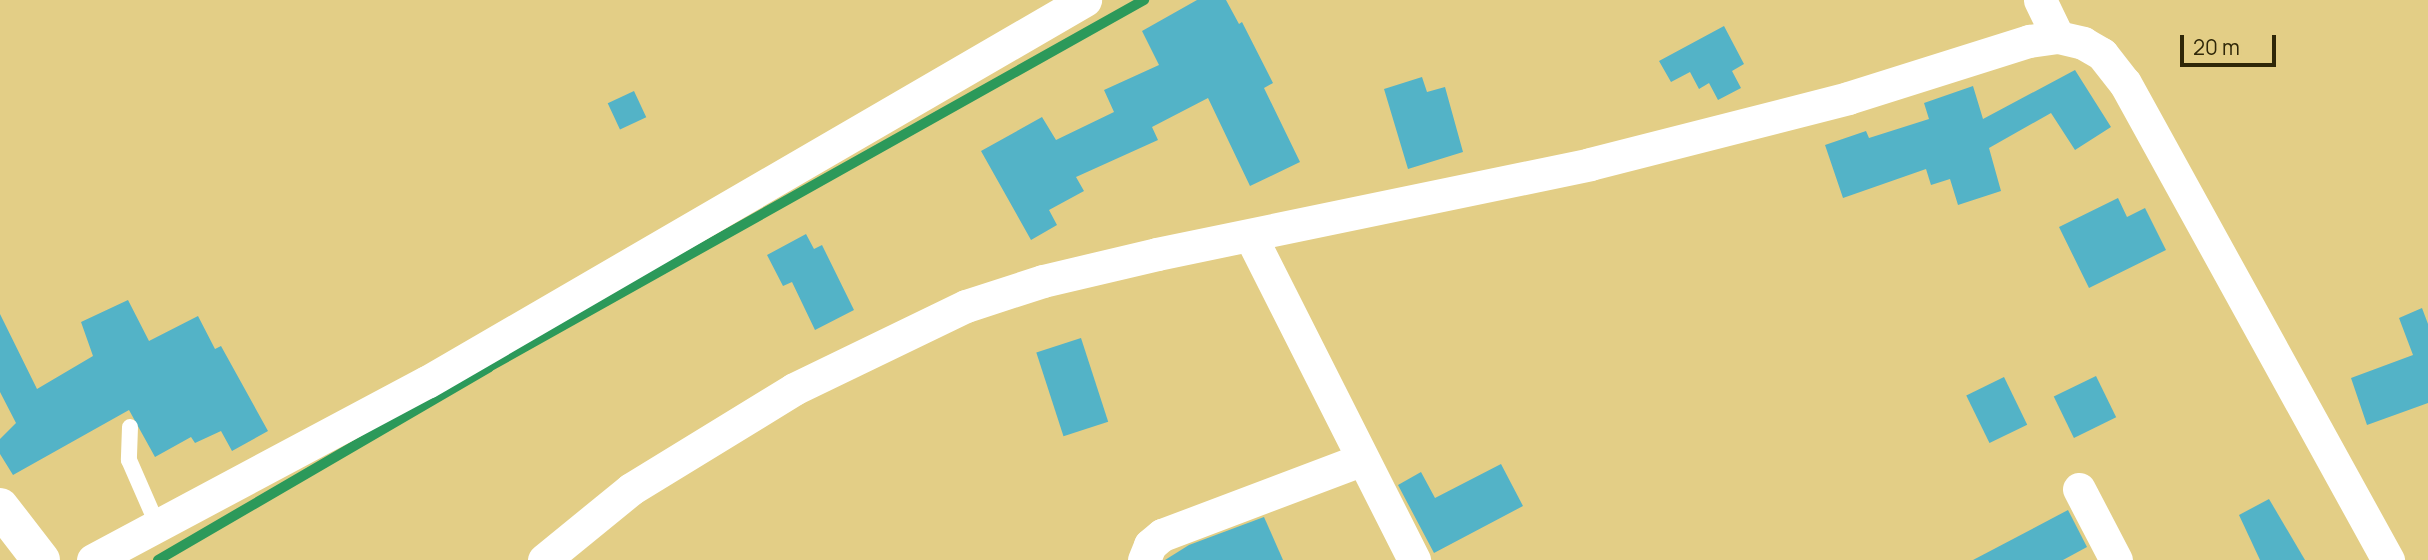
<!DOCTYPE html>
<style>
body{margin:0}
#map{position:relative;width:2428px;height:560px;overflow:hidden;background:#e3ce86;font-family:Manrope,sans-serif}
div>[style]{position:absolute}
.stream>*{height:10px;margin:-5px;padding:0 5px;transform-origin:5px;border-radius:5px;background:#2c995a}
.building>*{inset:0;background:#53b3c7;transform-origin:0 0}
.lane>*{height:16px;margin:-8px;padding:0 8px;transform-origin:8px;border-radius:8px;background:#fff}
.street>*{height:33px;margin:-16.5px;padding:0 16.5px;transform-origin:16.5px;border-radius:16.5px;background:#fff}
.secondary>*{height:38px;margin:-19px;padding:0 19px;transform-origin:19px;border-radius:19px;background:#fff}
span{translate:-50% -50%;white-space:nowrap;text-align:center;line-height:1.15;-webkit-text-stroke:5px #e3ce86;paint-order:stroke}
.scale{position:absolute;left:2180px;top:35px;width:96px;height:32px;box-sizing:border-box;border:4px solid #2f2708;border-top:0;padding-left:9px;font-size:21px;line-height:24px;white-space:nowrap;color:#2f2708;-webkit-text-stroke:5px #e3ce86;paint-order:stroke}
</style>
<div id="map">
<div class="stream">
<div style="left:158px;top:560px;width:383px;rotate:-30.2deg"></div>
<div style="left:489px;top:367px;width:751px;rotate:-29.26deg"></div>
</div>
<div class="building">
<div style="clip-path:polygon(1197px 0,1226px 0,1239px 24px,1242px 22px,1273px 83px,1264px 88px,1300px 162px,1250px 186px,1208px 98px,1152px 127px,1158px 140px,1076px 177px,1084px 191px,1049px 210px,1057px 225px,1031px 240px,981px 151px,1042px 117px,1056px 140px,1114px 112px,1104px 90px,1159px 65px,1142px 31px)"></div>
<div style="clip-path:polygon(1724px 26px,1744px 64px,1732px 71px,1741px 88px,1718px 100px,1709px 83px,1699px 89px,1690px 72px,1671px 82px,1659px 61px)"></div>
<div style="clip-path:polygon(2075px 70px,2111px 127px,2075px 150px,2051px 113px,1989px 148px,2001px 191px,1958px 205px,1950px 179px,1931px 185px,1926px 169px,1843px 198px,1825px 145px,1866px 131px,1869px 138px,1929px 119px,1924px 103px,1973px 86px,1983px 119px)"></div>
<div style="clip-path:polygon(1422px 77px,1427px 92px,1445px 87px,1463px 152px,1408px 169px,1384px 89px)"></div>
<div style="left:634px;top:91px;width:29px;height:29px;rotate:65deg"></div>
<div style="clip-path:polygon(2118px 198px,2127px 217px,2145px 208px,2166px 250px,2089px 288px,2059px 227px)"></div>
<div style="clip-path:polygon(806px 234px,814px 249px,822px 245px,854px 310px,815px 330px,792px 282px,783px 286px,767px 255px)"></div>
<div style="clip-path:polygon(128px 300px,149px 341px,198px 316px,215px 349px,221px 346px,268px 431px,232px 451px,221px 431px,195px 443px,191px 437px,155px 457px,129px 410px,13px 475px,0 454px,0 439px,16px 423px,0 392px,0 314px,37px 389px,93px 356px,81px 322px)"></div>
<div style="clip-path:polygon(2422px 308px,2428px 324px,2428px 403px,2367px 425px,2351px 378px,2413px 355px,2399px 318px)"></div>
<div style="left:1081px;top:338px;width:88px;height:47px;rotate:72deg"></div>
<div style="left:2096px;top:376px;width:46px;height:47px;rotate:64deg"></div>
<div style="left:2004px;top:377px;width:53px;height:42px;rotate:64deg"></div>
<div style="clip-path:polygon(1501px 464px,1523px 506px,1434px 553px,1398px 485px,1421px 472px,1435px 498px)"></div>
<div style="clip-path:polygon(2269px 499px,2305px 560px,2260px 560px,2239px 515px)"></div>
<div style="clip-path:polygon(2068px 510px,2087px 547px,2063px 560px,1973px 560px)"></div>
<div style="clip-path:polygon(1264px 517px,1283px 560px,1165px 560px,1189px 545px)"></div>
</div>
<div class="lane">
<div style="left:130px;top:427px;width:33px;rotate:92deg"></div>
<div style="left:129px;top:460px;width:70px;rotate:66.4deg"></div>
</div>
<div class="street">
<div style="left:2040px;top:0;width:41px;rotate:64.1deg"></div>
<div style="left:1251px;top:237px;width:362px;rotate:63.2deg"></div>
<div style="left:2079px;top:489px;width:80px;rotate:62.5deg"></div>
<div style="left:93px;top:560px;width:378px;rotate:-28.1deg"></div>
<div style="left:427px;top:382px;width:761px;rotate:-30.14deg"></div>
<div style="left:544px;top:560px;width:112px;rotate:-39.2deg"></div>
<div style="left:631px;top:489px;width:191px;rotate:-31.5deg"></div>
<div style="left:794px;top:389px;width:191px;rotate:-25.8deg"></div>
<div style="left:966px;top:306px;width:81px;rotate:-18deg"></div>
<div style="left:1043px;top:281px;width:117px;rotate:-13.3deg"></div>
<div style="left:1157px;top:254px;width:442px;rotate:-11.7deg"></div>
<div style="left:1590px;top:164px;width:266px;rotate:-14.3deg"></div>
<div style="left:1848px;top:98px;width:190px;rotate:-17.5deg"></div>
<div style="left:2029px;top:41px;width:29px;rotate:-8deg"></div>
<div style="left:2058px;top:37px;width:26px;rotate:13deg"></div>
<div style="left:2083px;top:43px;width:22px;rotate:30deg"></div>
<div style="left:2102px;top:54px;width:37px;rotate:52deg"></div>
<div style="left:2125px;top:83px;width:545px;rotate:61.13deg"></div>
<div style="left:1144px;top:560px;width:16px;rotate:-68deg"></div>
<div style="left:1150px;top:545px;width:16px;rotate:-40deg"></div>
<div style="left:1162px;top:535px;width:213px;rotate:-20.7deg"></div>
</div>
<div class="secondary">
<div style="left:0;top:507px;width:67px;rotate:52.3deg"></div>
</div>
<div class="scale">20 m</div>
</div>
